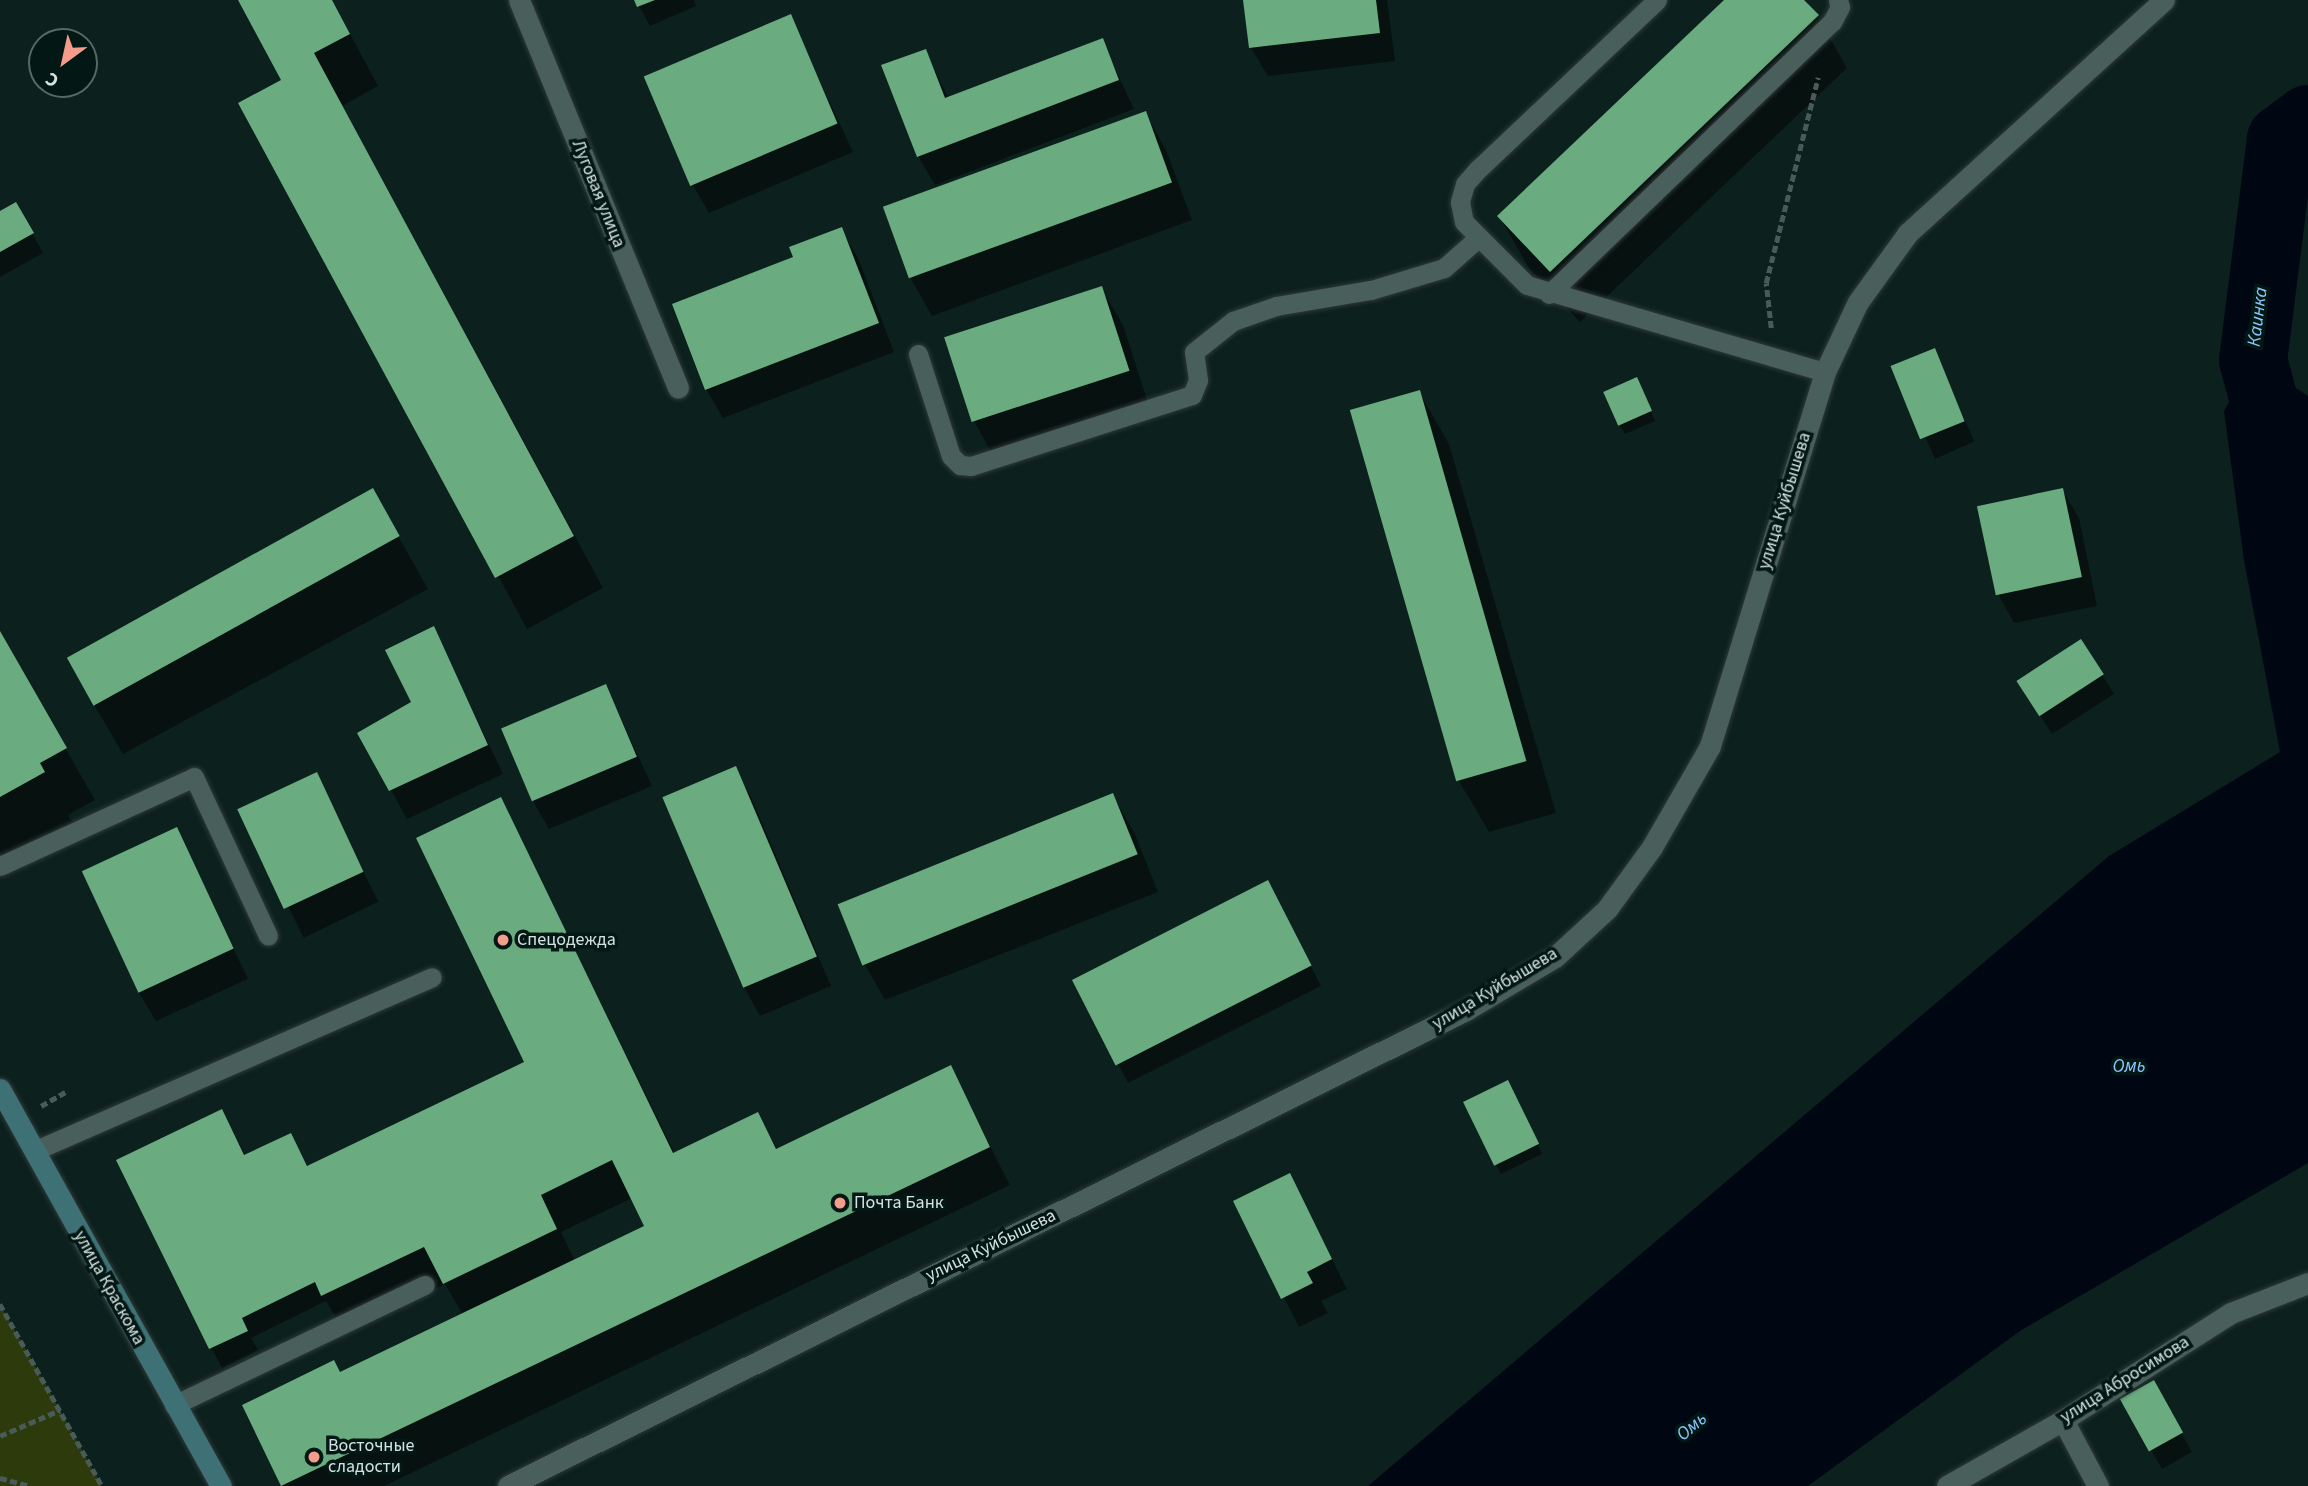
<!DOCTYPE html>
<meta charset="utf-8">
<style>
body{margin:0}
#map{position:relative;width:2308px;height:1486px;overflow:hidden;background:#0c211e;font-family:"Source Sans 3",sans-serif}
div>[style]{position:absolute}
.green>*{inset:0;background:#2d3a0c}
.water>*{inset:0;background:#000713}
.shadow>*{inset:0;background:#0007;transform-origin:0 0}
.river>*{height:68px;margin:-34px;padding:0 34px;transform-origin:34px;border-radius:34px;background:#000713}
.building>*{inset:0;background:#6aac80;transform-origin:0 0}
.path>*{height:4.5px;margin-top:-2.25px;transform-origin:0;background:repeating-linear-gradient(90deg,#485b58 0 7px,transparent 0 10.5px)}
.roads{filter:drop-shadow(0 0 2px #2f3937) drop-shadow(0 0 2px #2f3937)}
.service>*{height:19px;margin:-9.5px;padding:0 9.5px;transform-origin:9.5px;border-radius:9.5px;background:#495f5c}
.minor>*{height:21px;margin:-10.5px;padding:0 10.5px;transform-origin:10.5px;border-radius:10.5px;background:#495f5c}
.tertiary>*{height:21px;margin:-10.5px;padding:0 10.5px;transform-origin:10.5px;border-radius:10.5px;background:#495f5c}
.secondary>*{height:21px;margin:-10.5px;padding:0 10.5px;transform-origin:10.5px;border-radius:10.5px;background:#3e7176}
.dots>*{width:19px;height:19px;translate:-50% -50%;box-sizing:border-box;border:4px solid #031815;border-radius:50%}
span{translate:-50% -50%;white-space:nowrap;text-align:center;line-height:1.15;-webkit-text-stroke:7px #031815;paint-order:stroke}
.street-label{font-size:18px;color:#d4e1df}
.poi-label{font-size:18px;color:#d4e1df}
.left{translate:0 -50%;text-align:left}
.water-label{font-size:19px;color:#8ac8fe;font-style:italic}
.north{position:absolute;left:28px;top:28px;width:70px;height:70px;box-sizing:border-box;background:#031815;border:2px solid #576866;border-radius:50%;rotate:213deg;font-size:19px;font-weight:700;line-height:28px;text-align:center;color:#d4e1df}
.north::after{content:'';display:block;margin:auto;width:24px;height:32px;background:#f49d8c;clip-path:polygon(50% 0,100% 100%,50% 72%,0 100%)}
</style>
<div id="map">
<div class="green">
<div style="clip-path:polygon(0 1304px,60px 1410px,102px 1486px,0 1486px)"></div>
</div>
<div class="water">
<div style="clip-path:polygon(2253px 360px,2308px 396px,2308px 1163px,2020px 1331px,1808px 1486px,1368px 1486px,2109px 856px,2280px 752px,2244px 560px,2224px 411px)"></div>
</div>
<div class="shadow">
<div style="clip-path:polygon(240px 0,332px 0,378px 86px,342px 106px,603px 588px,527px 629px,241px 104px,284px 81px)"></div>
<div style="clip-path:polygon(636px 0,694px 0,696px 6px,650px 26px)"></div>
<div style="clip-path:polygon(1245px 0,1387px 0,1395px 61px,1268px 76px,1251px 48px)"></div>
<div style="clip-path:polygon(1726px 0,1801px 0,1817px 16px,1847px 68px,1580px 322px,1529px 268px,1499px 216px)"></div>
<div style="clip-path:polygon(790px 17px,853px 152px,709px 213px,693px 185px)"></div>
<div style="clip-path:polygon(1102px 41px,1134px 109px,935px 185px,918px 156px,925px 51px,949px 99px)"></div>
<div style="clip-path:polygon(1145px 113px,1166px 150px,1192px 220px,932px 316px,911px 279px)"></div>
<div style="clip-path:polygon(16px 204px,43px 253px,0 277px,0 213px)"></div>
<div style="clip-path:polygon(841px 229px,858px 258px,894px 352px,723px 418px,706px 389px,795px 258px)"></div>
<div style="clip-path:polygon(1101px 288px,1123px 325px,1150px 409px,995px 459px,974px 421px)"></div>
<div style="left:1934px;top:351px;width:99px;height:43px;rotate:66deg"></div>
<div style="clip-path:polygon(1641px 388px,1655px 421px,1625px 434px,1619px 425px)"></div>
<div style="clip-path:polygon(1419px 392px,1449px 444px,1556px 813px,1489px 832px,1459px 781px,1352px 412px)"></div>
<div style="clip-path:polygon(372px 490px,428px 589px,123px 754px,93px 703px)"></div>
<div style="clip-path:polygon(2062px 490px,2079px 518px,2097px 606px,2014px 623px,1998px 594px)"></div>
<div style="clip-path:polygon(434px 629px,503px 774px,407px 819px,360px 734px,413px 703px)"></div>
<div style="clip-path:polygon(0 634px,95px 800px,68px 815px,73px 824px,6px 862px,0 852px)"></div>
<div style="clip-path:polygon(2081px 641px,2114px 694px,2052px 734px,2030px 700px)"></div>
<div style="clip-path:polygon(606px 686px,652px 786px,549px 829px,533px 801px)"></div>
<div style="clip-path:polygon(735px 769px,751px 797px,831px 986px,760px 1016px,744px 987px,664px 798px)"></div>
<div style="left:316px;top:774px;width:142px;height:83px;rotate:64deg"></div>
<div style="clip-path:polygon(1112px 795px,1134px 832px,1158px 892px,885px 1000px,864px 963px)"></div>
<div style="clip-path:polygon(evenodd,500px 799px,675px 1154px,757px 1115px,778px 1150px,950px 1067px,1010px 1185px,384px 1486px,283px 1486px,244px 1405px,340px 1374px,463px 1315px,445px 1284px,345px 1332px,326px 1301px,251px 1338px,258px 1350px,222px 1368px,188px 1302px,221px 1111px,246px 1156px,290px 1135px,309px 1167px,526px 1063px,500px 799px,632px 1198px,646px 1227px,575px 1261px,561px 1232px,632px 1198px)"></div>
<div style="clip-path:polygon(176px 829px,248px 979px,156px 1021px,139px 993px)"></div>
<div style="clip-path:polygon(1278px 901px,1321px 986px,1128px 1083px,1075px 980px)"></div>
<div style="clip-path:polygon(1512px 1091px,1542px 1154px,1501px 1174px,1496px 1165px)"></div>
<div style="clip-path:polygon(1289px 1175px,1347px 1289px,1321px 1301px,1328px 1313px,1299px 1327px,1235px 1202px)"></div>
<div style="clip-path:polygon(2162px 1399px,2192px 1452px,2162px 1469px,2122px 1400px)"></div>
</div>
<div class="river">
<div style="left:2308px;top:119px;width:34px;rotate:143deg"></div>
<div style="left:2281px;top:139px;width:223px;rotate:97.2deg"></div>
<div style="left:2253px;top:360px;width:211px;rotate:74.9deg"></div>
</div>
<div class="building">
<div style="clip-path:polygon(238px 0,332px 0,350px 34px,314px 53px,574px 536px,495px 578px,238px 103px,281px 80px)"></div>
<div style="clip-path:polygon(634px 0,655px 0,637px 7px)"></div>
<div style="clip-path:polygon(1243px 0,1376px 0,1380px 33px,1249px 48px)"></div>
<div style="clip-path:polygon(1724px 0,1804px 0,1819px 15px,1550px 272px,1497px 216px)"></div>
<div style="left:791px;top:14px;width:119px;height:160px;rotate:67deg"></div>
<div style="clip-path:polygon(1103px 38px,1119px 80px,917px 157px,881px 65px,926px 49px,945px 98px)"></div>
<div style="left:1146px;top:111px;width:76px;height:280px;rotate:70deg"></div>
<div style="clip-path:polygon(16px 202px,34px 233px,0 252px,0 211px)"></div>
<div style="clip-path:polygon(842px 227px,879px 323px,705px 390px,672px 304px,793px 257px,789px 247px)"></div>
<div style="left:1102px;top:286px;width:89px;height:166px;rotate:72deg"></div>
<div style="left:1935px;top:348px;width:79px;height:48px;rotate:68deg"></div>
<div style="left:1637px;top:377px;width:37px;height:37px;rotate:66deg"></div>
<div style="left:1420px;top:390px;width:386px;height:73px;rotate:74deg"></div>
<div style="left:373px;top:488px;width:55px;height:350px;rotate:61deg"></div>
<div style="left:2063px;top:488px;width:91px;height:88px;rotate:78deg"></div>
<div style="clip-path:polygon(434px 626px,488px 745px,389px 791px,357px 733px,411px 702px,385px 650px)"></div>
<div style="clip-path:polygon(0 631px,67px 748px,40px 763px,45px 772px,0 797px)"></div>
<div style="left:2081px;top:639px;width:42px;height:77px;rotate:57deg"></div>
<div style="left:606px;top:684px;width:79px;height:114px;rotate:67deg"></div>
<div style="left:736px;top:766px;width:207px;height:80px;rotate:67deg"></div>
<div style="left:317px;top:772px;width:110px;height:88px;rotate:65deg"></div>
<div style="left:1113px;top:793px;width:66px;height:297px;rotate:68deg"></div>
<div style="clip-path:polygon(501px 797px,673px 1153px,758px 1112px,776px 1149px,951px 1065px,990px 1147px,281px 1486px,242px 1405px,334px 1360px,340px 1372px,644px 1226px,612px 1160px,541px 1195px,557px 1229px,443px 1284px,424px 1247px,321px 1296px,315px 1282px,242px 1318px,248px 1331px,209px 1349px,116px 1160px,222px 1109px,244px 1155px,291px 1133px,307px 1166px,524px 1062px,416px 838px)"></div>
<div style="left:177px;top:827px;width:134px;height:105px;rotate:65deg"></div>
<div style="left:1268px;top:880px;width:96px;height:220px;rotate:63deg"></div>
<div style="left:1508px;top:1080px;width:71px;height:50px;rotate:64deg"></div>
<div style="clip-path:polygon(1290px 1173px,1332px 1259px,1307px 1272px,1313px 1283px,1281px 1299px,1233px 1201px)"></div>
<div style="left:2154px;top:1380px;width:60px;height:39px;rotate:61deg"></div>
</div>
<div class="path">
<div style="left:1771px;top:328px;width:45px;rotate:-96.3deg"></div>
<div style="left:1766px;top:283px;width:212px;rotate:-75.8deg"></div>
<div style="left:41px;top:1106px;width:28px;rotate:-30deg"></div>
<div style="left:0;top:1304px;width:209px;rotate:60.7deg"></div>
<div style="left:0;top:1436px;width:65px;rotate:-23.4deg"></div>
<div style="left:0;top:1478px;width:31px;rotate:15deg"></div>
</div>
<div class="roads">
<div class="service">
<div style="left:1657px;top:0;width:246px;rotate:136.6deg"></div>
<div style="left:1478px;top:169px;width:20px;rotate:131deg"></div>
<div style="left:1465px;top:184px;width:19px;rotate:106deg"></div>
<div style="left:1460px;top:202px;width:20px;rotate:79deg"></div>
<div style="left:1464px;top:222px;width:89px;rotate:45deg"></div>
<div style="left:1527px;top:285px;width:310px;rotate:16.3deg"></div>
<div style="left:1549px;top:294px;width:393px;rotate:-43.9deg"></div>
<div style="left:1832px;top:22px;width:17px;rotate:-62deg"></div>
<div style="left:1840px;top:7px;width:7px;rotate:-106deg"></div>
<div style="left:918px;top:354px;width:107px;rotate:72.1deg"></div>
<div style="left:951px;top:456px;width:13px;rotate:45deg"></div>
<div style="left:960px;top:465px;width:11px;rotate:5deg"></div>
<div style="left:971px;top:466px;width:232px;rotate:-17.8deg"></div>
<div style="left:1192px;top:395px;width:16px;rotate:-68deg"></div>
<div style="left:1198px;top:380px;width:28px;rotate:-98deg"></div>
<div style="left:1194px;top:352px;width:50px;rotate:-38.5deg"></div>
<div style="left:1233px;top:321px;width:46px;rotate:-19.2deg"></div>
<div style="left:1276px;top:306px;width:96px;rotate:-9.6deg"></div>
<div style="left:1371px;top:290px;width:76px;rotate:-16.8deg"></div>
<div style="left:1444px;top:268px;width:45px;rotate:-41.4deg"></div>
<div style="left:0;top:866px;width:213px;rotate:-24.6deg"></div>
<div style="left:194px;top:777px;width:175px;rotate:65deg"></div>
<div style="left:34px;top:1151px;width:434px;rotate:-23.6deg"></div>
<div style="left:174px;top:1405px;width:278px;rotate:-25.6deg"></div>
</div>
<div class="minor">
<div style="left:519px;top:0;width:419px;rotate:67.7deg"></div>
<div style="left:2063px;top:1420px;width:75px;rotate:62.1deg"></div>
<div style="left:1947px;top:1486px;width:133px;rotate:-29.6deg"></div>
<div style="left:2063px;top:1420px;width:199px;rotate:-32.5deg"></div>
<div style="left:2231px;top:1313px;width:83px;rotate:-21.3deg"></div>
</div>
<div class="tertiary">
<div style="left:508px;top:1486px;width:1070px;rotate:-26.42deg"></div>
<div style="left:1466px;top:1010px;width:104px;rotate:-30.8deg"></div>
<div style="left:1555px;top:957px;width:71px;rotate:-42.7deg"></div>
<div style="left:1607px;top:909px;width:77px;rotate:-54deg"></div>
<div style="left:1652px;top:847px;width:116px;rotate:-60.1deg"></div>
<div style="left:1710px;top:746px;width:391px;rotate:-72.9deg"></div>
<div style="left:1825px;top:372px;width:77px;rotate:-64.8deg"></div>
<div style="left:1858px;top:302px;width:85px;rotate:-54.1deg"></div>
<div style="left:1908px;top:233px;width:346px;rotate:-42.3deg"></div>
</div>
<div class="secondary">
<div style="left:0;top:1089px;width:454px;rotate:60.9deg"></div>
</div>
</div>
<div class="dots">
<div style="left:503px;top:940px;background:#f49d8c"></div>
<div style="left:840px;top:1203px;background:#f49d8c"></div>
<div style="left:314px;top:1457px;background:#f49d8c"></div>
</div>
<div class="street-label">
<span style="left:598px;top:194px;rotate:68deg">Луговая улица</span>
<span style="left:1785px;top:501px;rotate:-73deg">улица Куйбышева</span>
<span style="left:1495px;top:989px;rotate:-31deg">улица Куйбышева</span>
<span style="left:991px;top:1246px;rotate:-26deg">улица Куйбышева</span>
<span style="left:109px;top:1288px;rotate:61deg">улица Краскома</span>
<span style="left:2125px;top:1380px;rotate:-32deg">улица Абросимова</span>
</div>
<div class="poi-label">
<span class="left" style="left:517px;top:940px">Спецодежда</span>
<span class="left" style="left:854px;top:1203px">Почта Банк</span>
<span class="left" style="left:328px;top:1457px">Восточные<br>сладости</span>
</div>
<div class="water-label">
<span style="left:2258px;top:317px;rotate:-83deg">Каинка</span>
<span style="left:2129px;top:1067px">Омь</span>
<span style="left:1692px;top:1427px;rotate:-40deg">Омь</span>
</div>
<div class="north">С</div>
</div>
